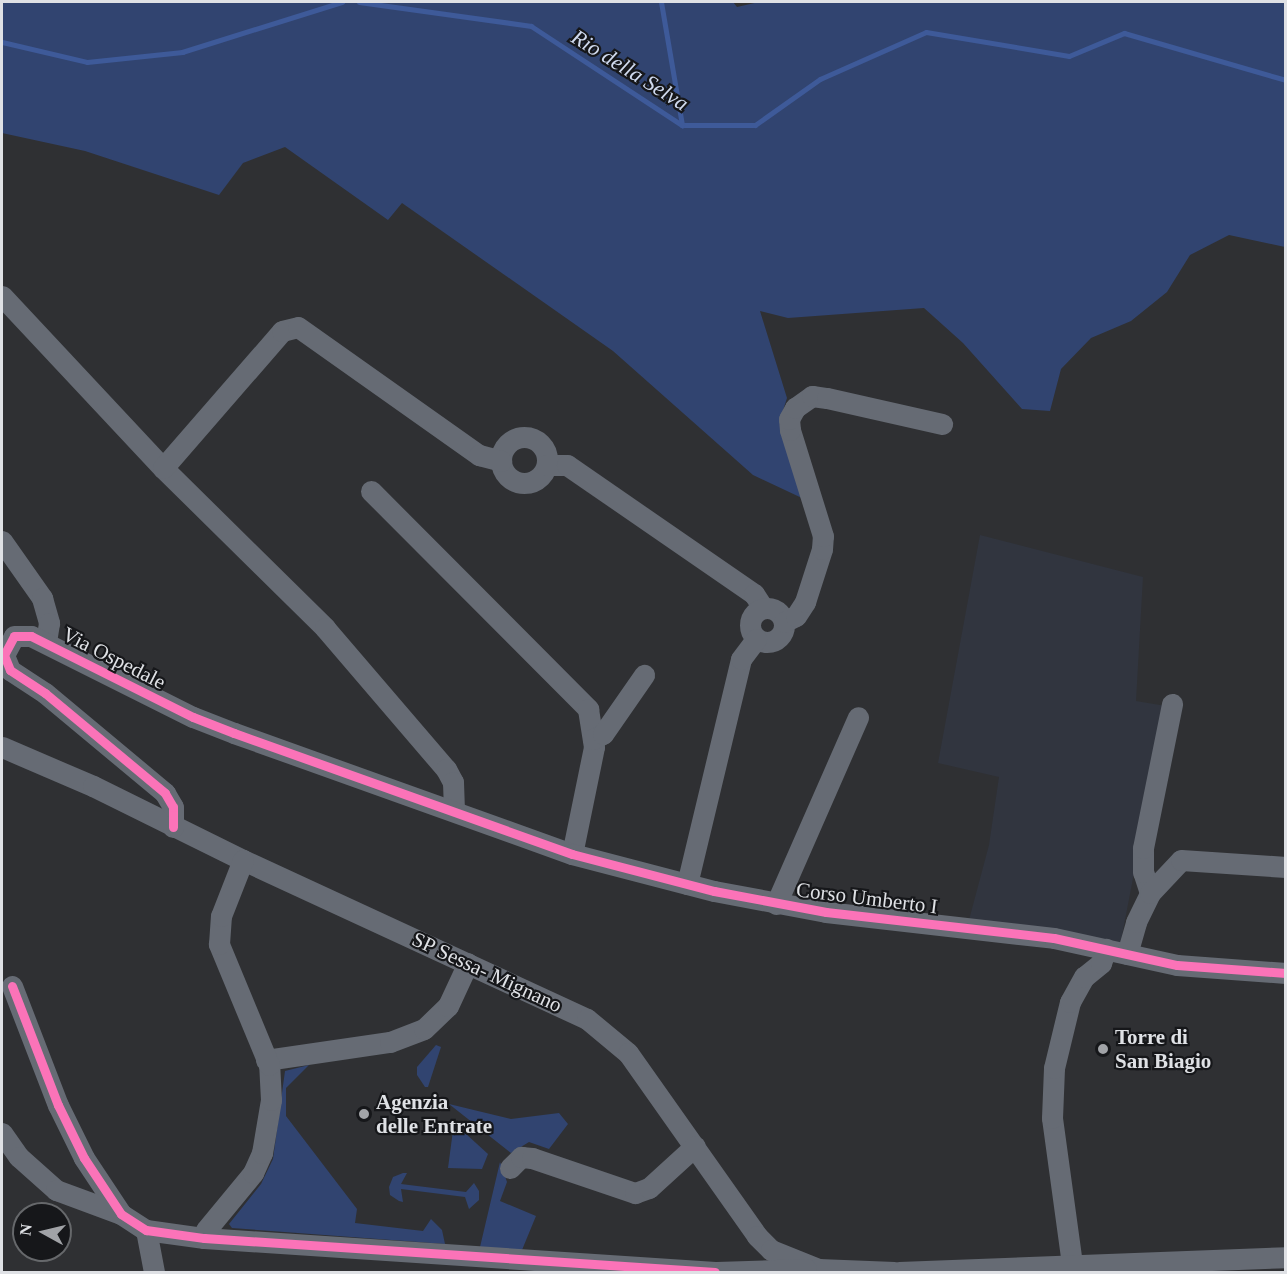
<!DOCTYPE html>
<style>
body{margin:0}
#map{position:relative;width:1287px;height:1274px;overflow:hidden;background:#2f3033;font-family:Georgia,serif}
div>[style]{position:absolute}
.built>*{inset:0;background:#31353f}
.green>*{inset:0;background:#314470}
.stream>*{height:5px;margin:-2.5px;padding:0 2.5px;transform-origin:2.5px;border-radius:2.5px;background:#3e5a99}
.minor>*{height:21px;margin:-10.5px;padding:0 10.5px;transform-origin:10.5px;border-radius:10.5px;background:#666b74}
.minor>.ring{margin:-10.5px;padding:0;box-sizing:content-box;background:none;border:21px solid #666b74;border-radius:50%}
.cycleway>*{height:9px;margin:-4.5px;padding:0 4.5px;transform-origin:4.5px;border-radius:4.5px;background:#fb73b8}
.dots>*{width:16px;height:16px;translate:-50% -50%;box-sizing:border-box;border:3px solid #16171a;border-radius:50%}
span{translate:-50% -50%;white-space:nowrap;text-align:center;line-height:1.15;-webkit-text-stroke:4.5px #16171a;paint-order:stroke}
.street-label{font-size:21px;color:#dfe1e5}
.poi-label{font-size:21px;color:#dfe1e5;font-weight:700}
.left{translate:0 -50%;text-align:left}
.water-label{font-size:22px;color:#cfd9ed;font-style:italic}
.frame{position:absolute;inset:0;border:3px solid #dfe1e5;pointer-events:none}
.north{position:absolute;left:12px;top:1202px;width:60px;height:60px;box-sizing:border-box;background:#16171a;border:2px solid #66686b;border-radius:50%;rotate:278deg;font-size:16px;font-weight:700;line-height:24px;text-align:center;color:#dfe1e5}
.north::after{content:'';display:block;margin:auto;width:21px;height:27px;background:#a1a3a7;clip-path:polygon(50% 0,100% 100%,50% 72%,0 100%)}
</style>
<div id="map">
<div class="built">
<div style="clip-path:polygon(980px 535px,1143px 577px,1136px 701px,1166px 706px,1120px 946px,969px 920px,989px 845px,999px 777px,938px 763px)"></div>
</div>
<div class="green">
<div style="clip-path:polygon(2px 2px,733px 2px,737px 7px,759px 2px,1285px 2px,1285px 247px,1229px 235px,1190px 255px,1167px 292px,1131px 321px,1091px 338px,1061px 369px,1050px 411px,1022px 409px,963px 343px,924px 308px,788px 318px,760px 311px,787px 398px,780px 420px,804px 499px,753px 475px,613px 351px,402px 203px,388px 220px,285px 147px,243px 163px,219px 195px,85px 151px,2px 133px)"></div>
<div style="clip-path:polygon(436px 1045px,441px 1047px,428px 1087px,425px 1087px,417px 1075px,417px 1067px)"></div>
<div style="clip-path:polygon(309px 1065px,286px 1088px,286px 1116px,357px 1209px,355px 1223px,423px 1231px,431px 1219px,442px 1230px,445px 1244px,232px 1228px,229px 1224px,261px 1184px,273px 1159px,285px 1071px)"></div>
<div style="clip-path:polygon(449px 1104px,511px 1119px,559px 1113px,568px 1124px,549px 1149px,529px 1142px,511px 1153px)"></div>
<div style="clip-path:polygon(454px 1123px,488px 1154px,482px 1169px,448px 1168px)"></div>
<div style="clip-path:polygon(500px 1162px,507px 1182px,500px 1201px,536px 1216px,522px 1250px,480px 1247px)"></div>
<div style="clip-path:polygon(403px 1173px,407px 1173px,401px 1184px,466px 1192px,474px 1183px,479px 1191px,479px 1200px,469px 1209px,465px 1197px,401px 1189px,403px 1202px,399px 1201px,390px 1195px,389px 1187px,393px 1177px)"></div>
</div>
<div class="stream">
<div style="left:359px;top:2px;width:174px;rotate:7.9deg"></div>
<div style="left:531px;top:26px;width:181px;rotate:33.3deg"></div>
<div style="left:682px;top:125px;width:73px"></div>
<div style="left:755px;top:125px;width:80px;rotate:-35.3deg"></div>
<div style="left:820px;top:79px;width:116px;rotate:-23.9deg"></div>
<div style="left:926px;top:32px;width:145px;rotate:9.5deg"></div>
<div style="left:1069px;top:56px;width:60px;rotate:-22.7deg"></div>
<div style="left:1124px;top:33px;width:169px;rotate:16.2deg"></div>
<div style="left:661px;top:2px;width:125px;rotate:80.3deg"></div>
<div style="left:2px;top:42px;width:87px;rotate:13.2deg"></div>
<div style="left:87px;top:62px;width:96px;rotate:-6deg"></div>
<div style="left:182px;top:52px;width:168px;rotate:-17.4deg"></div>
</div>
<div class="minor">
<div style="left:2px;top:296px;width:236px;rotate:46.9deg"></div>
<div style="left:163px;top:468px;width:228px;rotate:44.6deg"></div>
<div style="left:325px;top:628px;width:186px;rotate:49.4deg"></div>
<div style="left:446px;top:769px;width:15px;rotate:62deg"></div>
<div style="left:453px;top:782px;width:28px;rotate:88deg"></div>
<div class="ring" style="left:501px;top:437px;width:25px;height:25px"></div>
<div style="left:547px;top:465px;width:20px"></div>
<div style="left:567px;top:465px;width:227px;rotate:34.6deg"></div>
<div style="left:754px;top:594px;width:17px;rotate:57deg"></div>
<div style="left:163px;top:468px;width:181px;rotate:-49deg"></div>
<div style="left:282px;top:331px;width:16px;rotate:-14deg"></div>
<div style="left:298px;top:327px;width:222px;rotate:35.3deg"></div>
<div style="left:479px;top:455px;width:23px;rotate:15deg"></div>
<div style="left:371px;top:491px;width:308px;rotate:45.1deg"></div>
<div style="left:588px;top:709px;width:38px;rotate:81deg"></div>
<div style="left:594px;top:747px;width:109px;rotate:101.6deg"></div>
<div style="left:2px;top:541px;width:70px;rotate:54.9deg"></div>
<div style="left:42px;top:598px;width:26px;rotate:74deg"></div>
<div style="left:49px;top:623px;width:20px;rotate:99deg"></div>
<div class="ring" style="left:750px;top:608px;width:13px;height:13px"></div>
<div style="left:784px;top:622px;width:13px;rotate:-27deg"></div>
<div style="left:796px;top:616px;width:17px;rotate:-57deg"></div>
<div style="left:805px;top:602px;width:56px;rotate:-72.2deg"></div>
<div style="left:822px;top:549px;width:13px;rotate:-86deg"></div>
<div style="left:823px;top:536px;width:111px;rotate:-107.3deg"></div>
<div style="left:790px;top:430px;width:11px;rotate:-95deg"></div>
<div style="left:789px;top:419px;width:13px;rotate:-61deg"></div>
<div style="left:795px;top:408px;width:21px;rotate:-35deg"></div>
<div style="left:812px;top:396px;width:15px;rotate:8deg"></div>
<div style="left:827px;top:398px;width:118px;rotate:12.7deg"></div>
<div style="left:593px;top:739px;width:11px;rotate:-27deg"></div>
<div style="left:603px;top:734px;width:72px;rotate:-55.2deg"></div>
<div style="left:2px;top:747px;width:99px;rotate:23.2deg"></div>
<div style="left:93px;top:786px;width:167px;rotate:26.3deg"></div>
<div style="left:243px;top:860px;width:379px;rotate:24.8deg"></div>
<div style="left:587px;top:1019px;width:53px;rotate:39.7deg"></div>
<div style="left:628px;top:1053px;width:224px;rotate:54.8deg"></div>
<div style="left:757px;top:1236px;width:20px;rotate:45deg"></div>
<div style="left:771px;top:1250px;width:51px;rotate:22deg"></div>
<div style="left:818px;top:1269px;width:76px;rotate:2.3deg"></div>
<div style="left:173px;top:827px;width:20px;rotate:-90deg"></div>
<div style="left:173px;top:807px;width:16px;rotate:-120deg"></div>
<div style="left:165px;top:793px;width:156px;rotate:-140.2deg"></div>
<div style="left:45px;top:693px;width:42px;rotate:-146.7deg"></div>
<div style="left:10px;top:670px;width:16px;rotate:-112deg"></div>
<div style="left:4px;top:655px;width:21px;rotate:-62deg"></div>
<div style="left:14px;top:636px;width:17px"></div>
<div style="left:31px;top:636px;width:181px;rotate:26.6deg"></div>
<div style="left:193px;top:717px;width:44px;rotate:21.3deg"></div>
<div style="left:234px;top:733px;width:359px;rotate:19.7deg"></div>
<div style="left:572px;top:854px;width:147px;rotate:14.6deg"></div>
<div style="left:714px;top:891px;width:114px;rotate:10.6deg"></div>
<div style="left:826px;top:912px;width:229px;rotate:6.5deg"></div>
<div style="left:1054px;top:938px;width:126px;rotate:12.4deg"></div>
<div style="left:1177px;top:965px;width:109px;rotate:4.2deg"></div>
<div style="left:687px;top:884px;width:231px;rotate:-76.5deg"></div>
<div style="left:741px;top:659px;width:25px;rotate:-53deg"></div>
<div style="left:1150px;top:893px;width:22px;rotate:-108deg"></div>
<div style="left:1143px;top:872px;width:24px;rotate:-90deg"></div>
<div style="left:1143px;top:848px;width:147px;rotate:-78.6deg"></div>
<div style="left:776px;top:904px;width:204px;rotate:-66.3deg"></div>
<div style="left:1127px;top:954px;width:33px;rotate:-74deg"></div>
<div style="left:1136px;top:922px;width:32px;rotate:-64deg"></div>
<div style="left:1150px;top:893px;width:45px;rotate:-46.8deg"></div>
<div style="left:1181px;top:860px;width:105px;rotate:3.8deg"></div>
<div style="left:12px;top:986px;width:128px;rotate:68.9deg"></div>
<div style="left:58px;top:1105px;width:59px;rotate:63.9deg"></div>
<div style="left:84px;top:1158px;width:67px;rotate:56.5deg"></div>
<div style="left:121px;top:1214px;width:30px;rotate:33deg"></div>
<div style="left:146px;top:1230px;width:59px;rotate:7.9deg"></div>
<div style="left:204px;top:1238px;width:512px;rotate:3.81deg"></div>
<div style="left:266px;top:1060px;width:125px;rotate:-8.3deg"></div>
<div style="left:390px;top:1042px;width:36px;rotate:-21deg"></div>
<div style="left:424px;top:1029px;width:33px;rotate:-44deg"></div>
<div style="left:448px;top:1006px;width:47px;rotate:-65.1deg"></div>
<div style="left:2px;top:1133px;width:29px;rotate:55deg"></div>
<div style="left:19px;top:1157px;width:50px;rotate:41.7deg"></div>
<div style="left:56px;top:1190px;width:69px;rotate:20.3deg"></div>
<div style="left:510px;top:1168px;width:16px;rotate:-45deg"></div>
<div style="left:521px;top:1157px;width:11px;rotate:5deg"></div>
<div style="left:532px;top:1158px;width:109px;rotate:18.8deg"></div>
<div style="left:635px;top:1193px;width:15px;rotate:-20deg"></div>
<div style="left:649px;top:1188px;width:62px;rotate:-42.4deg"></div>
<div style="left:146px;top:1230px;width:43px;rotate:79.2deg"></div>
<div style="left:204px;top:1238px;width:8px;rotate:-76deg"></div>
<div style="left:206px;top:1230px;width:74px;rotate:-50.5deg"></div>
<div style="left:253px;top:1173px;width:22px;rotate:-66deg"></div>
<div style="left:262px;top:1153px;width:54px;rotate:-80.4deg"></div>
<div style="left:271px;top:1100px;width:35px;rotate:-93deg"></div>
<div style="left:269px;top:1065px;width:131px;rotate:-112.5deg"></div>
<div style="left:219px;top:944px;width:28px;rotate:-86deg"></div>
<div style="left:221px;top:916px;width:60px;rotate:-68.6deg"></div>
<div style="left:1072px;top:1264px;width:147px;rotate:-97.8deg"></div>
<div style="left:1052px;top:1118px;width:50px;rotate:-87.7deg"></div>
<div style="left:1054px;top:1068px;width:68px;rotate:-76.4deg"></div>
<div style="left:1070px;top:1002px;width:29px;rotate:-61deg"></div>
<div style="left:1084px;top:977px;width:22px;rotate:-39deg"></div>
<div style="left:1101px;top:963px;width:15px;rotate:-70deg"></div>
<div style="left:716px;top:1272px;width:90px;rotate:-1.9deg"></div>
<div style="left:899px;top:1272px;width:387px;rotate:-2.2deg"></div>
</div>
<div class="cycleway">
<div style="left:173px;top:827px;width:20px;rotate:-90deg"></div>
<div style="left:173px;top:807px;width:16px;rotate:-120deg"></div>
<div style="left:165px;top:793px;width:156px;rotate:-140.2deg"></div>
<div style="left:45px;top:693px;width:42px;rotate:-146.7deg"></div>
<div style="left:10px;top:670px;width:16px;rotate:-112deg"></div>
<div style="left:4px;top:655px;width:21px;rotate:-62deg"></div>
<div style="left:14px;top:636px;width:17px"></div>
<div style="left:31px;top:636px;width:181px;rotate:26.6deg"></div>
<div style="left:193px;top:717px;width:44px;rotate:21.3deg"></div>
<div style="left:234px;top:733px;width:359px;rotate:19.7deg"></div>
<div style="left:572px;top:854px;width:147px;rotate:14.6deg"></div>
<div style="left:714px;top:891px;width:114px;rotate:10.6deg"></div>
<div style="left:826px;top:912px;width:229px;rotate:6.5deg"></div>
<div style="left:1054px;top:938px;width:126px;rotate:12.4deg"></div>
<div style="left:1177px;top:965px;width:109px;rotate:4.2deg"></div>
<div style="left:12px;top:986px;width:128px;rotate:68.9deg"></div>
<div style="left:58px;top:1105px;width:59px;rotate:63.9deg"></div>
<div style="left:84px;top:1158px;width:67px;rotate:56.5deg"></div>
<div style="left:121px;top:1214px;width:30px;rotate:33deg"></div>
<div style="left:146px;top:1230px;width:59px;rotate:7.9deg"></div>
<div style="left:204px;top:1238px;width:512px;rotate:3.81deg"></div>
</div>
<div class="dots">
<div style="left:1103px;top:1049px;background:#a1a3a7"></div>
<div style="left:364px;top:1114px;background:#a1a3a7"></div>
</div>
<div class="street-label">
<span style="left:114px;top:658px;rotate:27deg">Via Ospedale</span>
<span style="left:867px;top:898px;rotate:7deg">Corso Umberto I</span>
<span style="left:487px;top:972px;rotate:25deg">SP Sessa- Mignano</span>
</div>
<div class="poi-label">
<span class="left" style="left:1115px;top:1049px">Torre di<br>San Biagio</span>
<span class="left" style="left:376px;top:1114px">Agenzia<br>delle Entrate</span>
</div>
<div class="water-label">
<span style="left:630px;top:70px;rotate:32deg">Rio della Selva</span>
</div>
<div class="frame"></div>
<div class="north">N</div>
</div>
